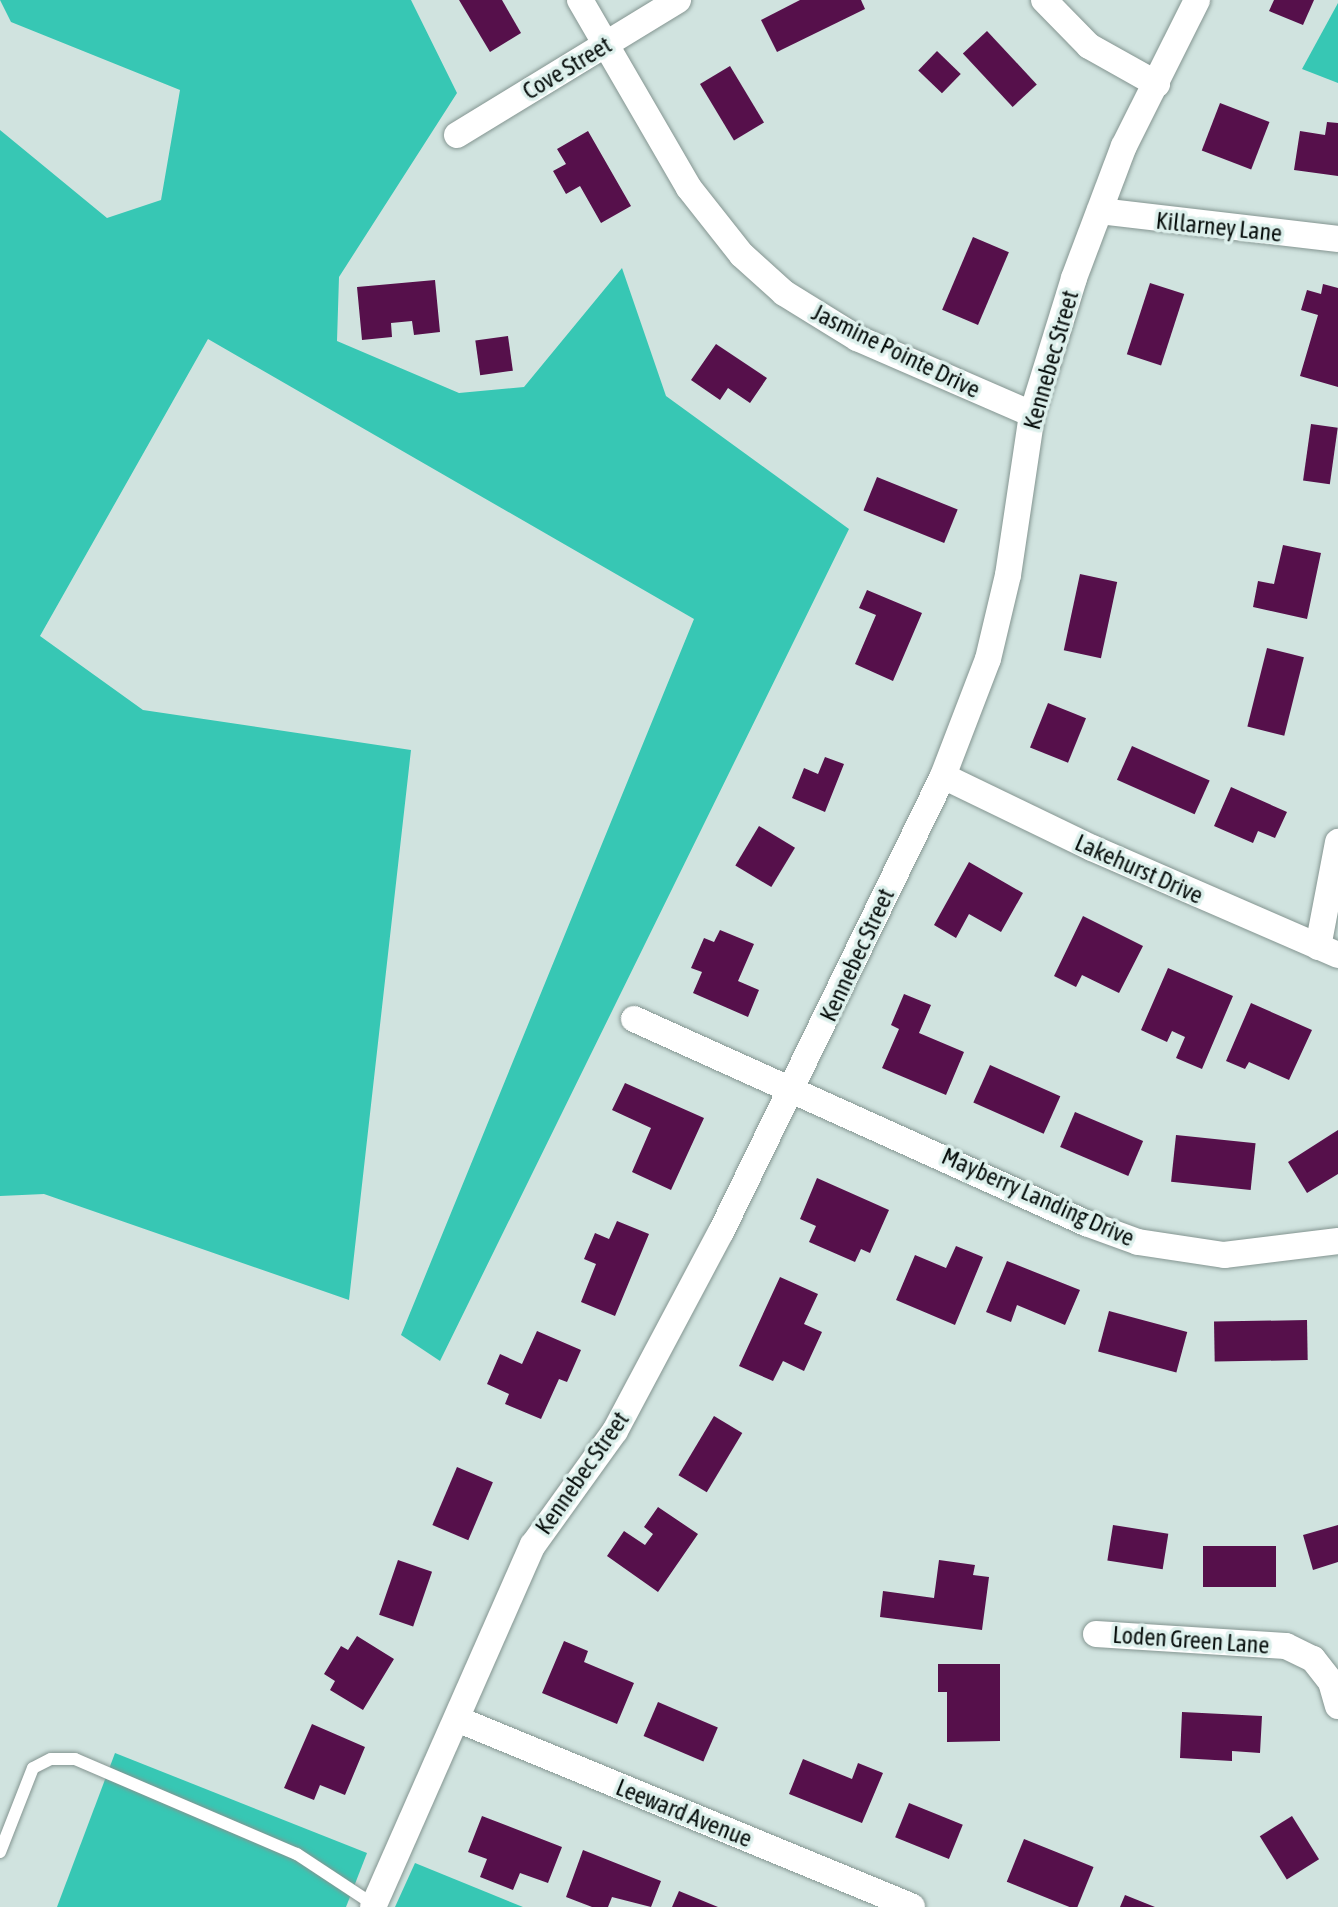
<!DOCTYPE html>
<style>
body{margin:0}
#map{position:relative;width:1338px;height:1907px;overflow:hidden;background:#d0e3df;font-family:"Asap Condensed",sans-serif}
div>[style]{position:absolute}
.forest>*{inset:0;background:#37c7b4}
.building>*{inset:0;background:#56104b;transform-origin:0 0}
.roads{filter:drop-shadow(0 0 2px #849591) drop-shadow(0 0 2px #849591)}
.lane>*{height:12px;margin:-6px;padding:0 6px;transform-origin:6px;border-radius:6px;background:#fff}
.street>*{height:26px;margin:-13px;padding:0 13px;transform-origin:13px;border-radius:13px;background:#fff}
span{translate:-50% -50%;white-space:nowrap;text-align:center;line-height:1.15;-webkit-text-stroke:7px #ddf0ec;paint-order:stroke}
.street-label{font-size:24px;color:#080f0d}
</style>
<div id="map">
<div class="forest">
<div style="clip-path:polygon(0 0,411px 0,457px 93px,339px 277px,337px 341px,459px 393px,524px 387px,622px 268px,666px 396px,849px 529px,440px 1361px,401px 1335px,694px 619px,208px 339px,40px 636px,143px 710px,411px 750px,349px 1300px,44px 1194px,0 1196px,0 130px,107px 218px,161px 200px,180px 90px,11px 22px)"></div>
<div style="clip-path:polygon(1338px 3px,1338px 83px,1302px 69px)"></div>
<div style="clip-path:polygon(115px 1753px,367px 1853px,346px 1907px,57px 1907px)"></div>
<div style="clip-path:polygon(415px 1863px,523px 1907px,395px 1907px)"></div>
</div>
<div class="building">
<div style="clip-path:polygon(459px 0,502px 0,521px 33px,490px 52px)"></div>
<div style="clip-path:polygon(800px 0,861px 0,865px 9px,777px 52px,761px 20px)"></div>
<div style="clip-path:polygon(1274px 0,1314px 0,1303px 25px,1269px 11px)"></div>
<div style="left:987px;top:31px;width:73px;height:33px;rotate:47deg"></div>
<div style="left:937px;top:51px;width:33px;height:27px;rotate:44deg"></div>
<div style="left:730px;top:66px;width:66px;height:35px;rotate:59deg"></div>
<div style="left:1220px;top:103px;width:53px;height:51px;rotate:21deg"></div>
<div style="clip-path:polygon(1327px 122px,1338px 123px,1338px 176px,1294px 170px,1300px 131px,1325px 135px)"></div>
<div style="clip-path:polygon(588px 131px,631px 206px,601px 223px,580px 186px,566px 194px,553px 171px,566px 164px,557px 149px)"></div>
<div style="left:973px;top:237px;width:39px;height:79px;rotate:23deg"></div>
<div style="clip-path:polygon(435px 280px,440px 332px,414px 335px,412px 321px,391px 323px,392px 337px,362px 340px,357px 287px)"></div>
<div style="left:1150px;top:283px;width:36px;height:75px;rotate:18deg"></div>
<div style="clip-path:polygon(1323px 284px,1338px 288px,1338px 387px,1300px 376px,1318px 315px,1301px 310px,1307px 290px,1321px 294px)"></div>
<div style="left:508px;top:336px;width:35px;height:33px;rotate:82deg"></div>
<div style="clip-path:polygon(716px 344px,767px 378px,750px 403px,728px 388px,720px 400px,691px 380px)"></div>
<div style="left:1311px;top:424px;width:27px;height:57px;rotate:8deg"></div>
<div style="left:877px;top:477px;width:87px;height:36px;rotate:22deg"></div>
<div style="clip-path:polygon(1283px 545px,1321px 553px,1307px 619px,1253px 607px,1258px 581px,1274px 584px)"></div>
<div style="left:1080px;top:574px;width:38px;height:78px;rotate:12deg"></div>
<div style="clip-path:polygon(867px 590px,922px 613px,893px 681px,855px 664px,876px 615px,859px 608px)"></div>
<div style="left:1267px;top:648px;width:38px;height:81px;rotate:14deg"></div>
<div style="left:1048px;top:703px;width:41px;height:48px;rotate:22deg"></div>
<div style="left:1132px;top:746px;width:85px;height:37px;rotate:24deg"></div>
<div style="clip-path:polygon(825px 757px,844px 764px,825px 812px,792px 798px,804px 768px,818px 774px)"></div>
<div style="clip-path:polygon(1231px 787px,1287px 812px,1275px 838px,1258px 831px,1253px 843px,1214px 826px)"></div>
<div style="left:759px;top:826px;width:42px;height:46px;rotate:31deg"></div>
<div style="clip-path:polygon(969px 862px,1023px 893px,1001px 932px,969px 914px,956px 938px,934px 925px)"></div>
<div style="clip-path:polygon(1083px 916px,1143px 946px,1119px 993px,1082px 975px,1076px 987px,1054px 976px)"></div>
<div style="clip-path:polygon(720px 930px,754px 944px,738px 981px,759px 990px,748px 1017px,693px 993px,702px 972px,691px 968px,704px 938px,714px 942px)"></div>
<div style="clip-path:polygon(1168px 968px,1233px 996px,1202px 1069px,1176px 1058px,1185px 1037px,1172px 1031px,1167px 1042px,1141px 1030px)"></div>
<div style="clip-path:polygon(904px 994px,931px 1005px,919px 1033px,964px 1052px,946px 1095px,882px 1068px,899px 1029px,891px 1025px)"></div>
<div style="clip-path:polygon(1251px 1003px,1312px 1030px,1289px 1080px,1249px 1062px,1245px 1069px,1226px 1061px)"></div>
<div style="left:990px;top:1065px;width:77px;height:41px;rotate:24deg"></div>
<div style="clip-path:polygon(625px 1083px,704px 1118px,671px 1190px,632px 1172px,651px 1128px,612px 1110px)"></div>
<div style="left:1075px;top:1112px;width:74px;height:38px;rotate:23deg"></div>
<div style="clip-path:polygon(1338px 1130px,1338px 1174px,1307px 1193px,1288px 1162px)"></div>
<div style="left:1176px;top:1135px;width:80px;height:47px;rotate:6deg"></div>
<div style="clip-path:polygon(817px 1178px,889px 1210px,870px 1253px,861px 1249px,855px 1262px,809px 1242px,816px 1226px,800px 1219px)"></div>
<div style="clip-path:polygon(617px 1221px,649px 1234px,615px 1316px,581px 1302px,596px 1264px,584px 1259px,595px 1233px,609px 1239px)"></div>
<div style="clip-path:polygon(956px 1246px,983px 1257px,955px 1325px,896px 1300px,915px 1255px,946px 1268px)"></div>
<div style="clip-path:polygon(1007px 1261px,1080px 1290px,1065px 1325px,1017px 1305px,1011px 1322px,986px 1312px)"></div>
<div style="clip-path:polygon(780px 1277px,818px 1294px,804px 1324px,822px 1332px,804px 1371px,783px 1361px,773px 1381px,739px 1366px)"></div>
<div style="left:1109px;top:1311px;width:81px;height:42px;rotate:15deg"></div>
<div style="left:1307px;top:1320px;width:40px;height:93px;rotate:89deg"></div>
<div style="clip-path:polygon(537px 1331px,581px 1350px,567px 1382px,559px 1379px,541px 1419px,505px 1404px,509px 1394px,487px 1384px,500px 1354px,522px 1364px)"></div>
<div style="left:714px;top:1416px;width:33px;height:69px;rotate:31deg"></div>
<div style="left:457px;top:1467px;width:39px;height:63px;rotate:23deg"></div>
<div style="clip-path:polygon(658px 1507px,698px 1534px,658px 1592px,607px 1556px,624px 1531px,645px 1545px,653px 1534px,644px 1527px)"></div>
<div style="left:1113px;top:1525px;width:56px;height:36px;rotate:9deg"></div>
<div style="clip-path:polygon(1338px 1525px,1338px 1562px,1313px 1570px,1303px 1535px)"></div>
<div style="left:1203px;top:1546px;width:73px;height:41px"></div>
<div style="left:398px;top:1560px;width:36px;height:58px;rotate:19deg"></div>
<div style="clip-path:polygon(939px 1560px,975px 1565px,973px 1575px,989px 1577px,982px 1630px,880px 1617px,883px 1591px,934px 1598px)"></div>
<div style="clip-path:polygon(357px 1636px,394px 1659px,363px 1710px,330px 1690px,335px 1681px,324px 1674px,341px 1646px,348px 1650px)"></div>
<div style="clip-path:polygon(564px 1641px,588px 1651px,584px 1662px,634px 1683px,617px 1724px,542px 1693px)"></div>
<div style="clip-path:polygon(938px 1664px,1000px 1664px,1000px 1741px,947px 1742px,947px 1692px,938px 1692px)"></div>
<div style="left:658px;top:1702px;width:65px;height:37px;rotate:23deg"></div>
<div style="clip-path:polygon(1182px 1712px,1262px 1716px,1260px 1753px,1232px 1751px,1232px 1761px,1180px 1758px)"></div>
<div style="clip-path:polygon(312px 1724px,365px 1747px,345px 1795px,320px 1785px,314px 1800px,284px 1788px)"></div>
<div style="clip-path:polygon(803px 1759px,852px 1779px,858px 1763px,883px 1773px,862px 1823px,789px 1794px)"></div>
<div style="left:909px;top:1803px;width:58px;height:37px;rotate:22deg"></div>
<div style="clip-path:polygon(482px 1816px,562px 1847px,548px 1883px,520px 1873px,513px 1890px,480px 1877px,487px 1859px,468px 1852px)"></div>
<div style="left:1292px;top:1816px;width:51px;height:38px;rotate:58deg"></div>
<div style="left:1024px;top:1839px;width:75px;height:46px;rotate:22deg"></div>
<div style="clip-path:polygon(583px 1850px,661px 1881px,651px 1907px,612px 1897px,608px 1907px,592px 1907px,566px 1897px)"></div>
<div style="clip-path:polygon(679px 1891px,718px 1907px,672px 1907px)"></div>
<div style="clip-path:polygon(1125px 1895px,1155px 1907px,1120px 1907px)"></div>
</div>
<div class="roads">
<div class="lane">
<div style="left:0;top:1852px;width:90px;rotate:-68.6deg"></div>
<div style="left:33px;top:1768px;width:20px;rotate:-27deg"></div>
<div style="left:51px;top:1759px;width:24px"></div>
<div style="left:75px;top:1759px;width:241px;rotate:23.2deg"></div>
<div style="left:297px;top:1854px;width:92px;rotate:33.5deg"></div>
</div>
<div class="street">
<div style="left:580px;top:0;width:217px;rotate:59.9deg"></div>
<div style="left:689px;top:188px;width:85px;rotate:51.7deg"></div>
<div style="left:742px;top:255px;width:57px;rotate:42.1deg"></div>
<div style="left:784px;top:293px;width:86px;rotate:31.7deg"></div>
<div style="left:857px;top:338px;width:191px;rotate:23.5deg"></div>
<div style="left:1044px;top:0;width:64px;rotate:45.6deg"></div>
<div style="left:1089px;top:46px;width:78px;rotate:29.2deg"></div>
<div style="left:457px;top:135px;width:259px;rotate:-31.4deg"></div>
<div style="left:1100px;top:211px;width:240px;rotate:6.7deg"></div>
<div style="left:943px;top:776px;width:165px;rotate:25.8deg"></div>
<div style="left:1092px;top:848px;width:268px;rotate:23.5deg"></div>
<div style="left:1318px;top:947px;width:107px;rotate:-79.2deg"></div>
<div style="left:634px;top:1019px;width:496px;rotate:24.3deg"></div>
<div style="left:1086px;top:1223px;width:55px;rotate:20.1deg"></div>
<div style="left:1138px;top:1242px;width:87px;rotate:8.6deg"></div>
<div style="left:1224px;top:1255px;width:115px;rotate:-7deg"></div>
<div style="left:1096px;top:1634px;width:190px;rotate:3.6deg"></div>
<div style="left:1286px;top:1646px;width:30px;rotate:26deg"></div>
<div style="left:1313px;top:1659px;width:29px;rotate:52deg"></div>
<div style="left:1331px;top:1682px;width:25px;rotate:74deg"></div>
<div style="left:457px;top:1719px;width:492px;rotate:22.4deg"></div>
<div style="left:373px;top:1907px;width:396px;rotate:-66.2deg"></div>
<div style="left:533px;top:1545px;width:140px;rotate:-54.3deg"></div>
<div style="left:615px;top:1431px;width:225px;rotate:-62deg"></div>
<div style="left:721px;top:1232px;width:507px;rotate:-64.04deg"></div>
<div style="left:943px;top:776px;width:125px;rotate:-69deg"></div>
<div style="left:988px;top:659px;width:86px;rotate:-76.6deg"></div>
<div style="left:1008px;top:575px;width:163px;rotate:-81.5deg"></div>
<div style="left:1032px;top:414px;width:142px;rotate:-72.8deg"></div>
<div style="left:1074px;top:278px;width:141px;rotate:-69.3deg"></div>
<div style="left:1124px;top:146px;width:163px;rotate:-63.4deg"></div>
</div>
</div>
<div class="street-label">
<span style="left:567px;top:68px;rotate:-31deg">Cove Street</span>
<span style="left:1219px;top:227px;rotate:6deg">Killarney Lane</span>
<span style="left:896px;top:351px;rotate:26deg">Jasmine Pointe Drive</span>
<span style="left:1051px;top:360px;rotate:-74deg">Kennebec Street</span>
<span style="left:1139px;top:869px;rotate:24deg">Lakehurst Drive</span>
<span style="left:857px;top:955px;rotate:-65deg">Kennebec Street</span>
<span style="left:1038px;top:1197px;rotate:24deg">Mayberry Landing Drive</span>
<span style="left:582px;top:1473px;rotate:-55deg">Kennebec Street</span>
<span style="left:1191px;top:1640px;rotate:4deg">Loden Green Lane</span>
<span style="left:684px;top:1813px;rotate:22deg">Leeward Avenue</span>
</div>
</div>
